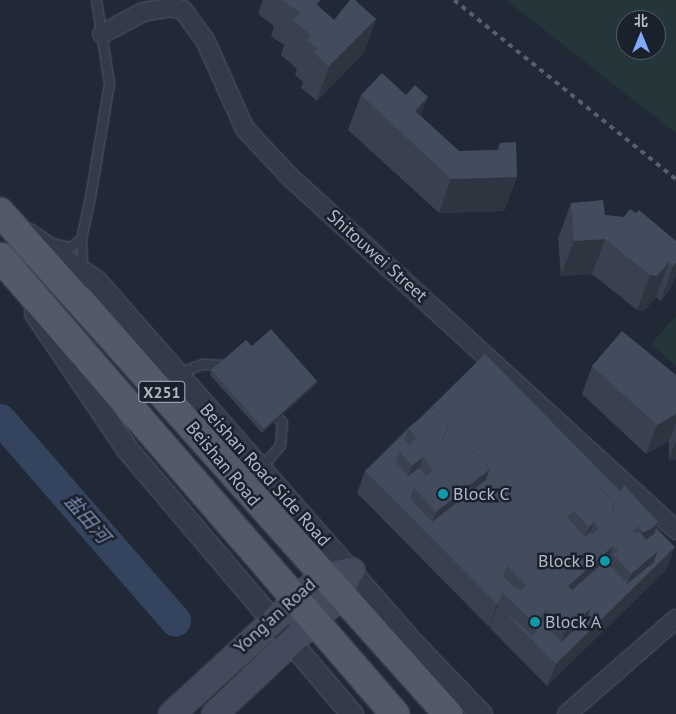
<!DOCTYPE html>
<meta charset="utf-8">
<style>
body{margin:0}
#map{position:relative;width:676px;height:714px;overflow:hidden;background:#212937;font-family:"PT Sans","Noto Sans SC",sans-serif}
div>[style]{position:absolute}
.green>*{inset:0;background:#243639}
.river>*{height:31px;margin:-15.5px;padding:0 15.5px;transform-origin:15.5px;border-radius:15.5px;background:#35445e}
.roads{filter:drop-shadow(0 0 1px #525965) drop-shadow(0 0 1px #525965)}
.service>*{height:9px;margin:-4.5px;padding:0 4.5px;transform-origin:4.5px;border-radius:4.5px;background:#343b48}
.minor>*{height:18px;margin:-9px;padding:0 9px;transform-origin:9px;border-radius:9px;background:#343b48}
.tertiary>*{height:21px;margin:-10.5px;padding:0 10.5px;transform-origin:10.5px;border-radius:10.5px;background:#343b48}
.secondary>*{height:25px;margin:-12.5px;padding:0 12.5px;transform-origin:12.5px;border-radius:12.5px;background:#424a5b}
.primary>*{height:28px;margin:-14px;padding:0 14px;transform-origin:14px;border-radius:14px;background:#525a68}
.rail>*{height:4px;margin-top:-2px;transform-origin:0;background:repeating-linear-gradient(90deg,#565f6f 0 5px,transparent 0 10px)}
.wall>*{inset:0;background:#39414f}
.shaded-wall>*{inset:0;background:#2e3540}
.building>*{inset:0;background:#424c5c}
.dots>*{width:14px;height:14px;translate:-50% -50%;box-sizing:border-box;border:2px solid #1a202c;border-radius:50%}
span{translate:-50% -50%;white-space:nowrap;text-align:center;line-height:1.15;-webkit-text-stroke:5px #1a202c;paint-order:stroke}
.shield-label span{padding:1px 4px;background:#1a202c;border:1px solid;border-radius:4px;-webkit-text-stroke-width:0}
.shield-label{font-size:16px;color:#afb6c4;font-weight:700}
.street-label{font-size:18px;color:#afb6c4}
.poi-label{font-size:18px;color:#afb6c4}
.left{translate:0 -50%;text-align:left}
.right{translate:-100% -50%;text-align:right}
.water-label{font-size:19px;color:#778bac;font-style:italic}
.north{position:absolute;left:616px;top:10px;width:50px;height:50px;box-sizing:border-box;background:#1a202c;border:1px solid #565c69;border-radius:50%;rotate:0deg;font-size:14px;font-weight:700;line-height:20px;text-align:center;color:#afb6c4}
.north::after{content:'';display:block;margin:auto;width:18px;height:22px;background:#83a8f5;clip-path:polygon(50% 0,100% 100%,50% 72%,0 100%)}
</style>
<div id="map">
<div class="green">
<div style="clip-path:polygon(evenodd,506px 0,676px 0,676px 133px,506px 0,626px 20px,656px 20px,656px 50px,626px 50px,626px 20px)"></div>
<div style="clip-path:polygon(676px 316px,676px 366px,651px 344px)"></div>
</div>
<div class="river">
<div style="left:0;top:419px;width:267px;rotate:49deg"></div>
</div>
<div class="roads">
<div class="service">
<div style="left:81px;top:239px;width:30px;rotate:88deg"></div>
<div style="left:52px;top:243px;width:18px;rotate:13deg"></div>
<div style="left:70px;top:247px;width:14px;rotate:-36deg"></div>
<div style="left:81px;top:239px;width:43px;rotate:-77.9deg"></div>
<div style="left:90px;top:197px;width:116px;rotate:-80.5deg"></div>
<div style="left:109px;top:83px;width:84px;rotate:-98.9deg"></div>
<div style="left:178px;top:373px;width:26px;rotate:-21deg"></div>
<div style="left:202px;top:364px;width:26px;rotate:2deg"></div>
<div style="left:260px;top:469px;width:31px;rotate:-50deg"></div>
<div style="left:280px;top:445px;width:23px;rotate:-85deg"></div>
<div style="left:282px;top:422px;width:16px;rotate:-135deg"></div>
</div>
<div class="minor">
<div style="left:102px;top:34px;width:47px;rotate:-28.2deg"></div>
<div style="left:143px;top:12px;width:27px;rotate:-10deg"></div>
<div style="left:170px;top:7px;width:13px;rotate:13deg"></div>
<div style="left:183px;top:10px;width:37px;rotate:54deg"></div>
<div style="left:205px;top:40px;width:98px;rotate:65.8deg"></div>
<div style="left:245px;top:129px;width:66px;rotate:46.8deg"></div>
<div style="left:290px;top:177px;width:523px;rotate:42.44deg"></div>
<div style="left:567px;top:714px;width:145px;rotate:-41.1deg"></div>
</div>
<div class="tertiary">
<div style="left:28px;top:234px;width:83px;rotate:34.7deg"></div>
<div style="left:96px;top:281px;width:476px;rotate:48.8deg"></div>
<div style="left:409px;top:639px;width:104px;rotate:46.2deg"></div>
<div style="left:35px;top:313px;width:164px;rotate:55.9deg"></div>
<div style="left:127px;top:449px;width:348px;rotate:49.7deg"></div>
</div>
<div class="secondary">
<div style="left:171px;top:714px;width:204px;rotate:-42.6deg"></div>
<div style="left:321px;top:576px;width:31px;rotate:-11deg"></div>
<div style="left:214px;top:714px;width:172px;rotate:-43.3deg"></div>
<div style="left:339px;top:596px;width:23px;rotate:-67deg"></div>
</div>
<div class="primary">
<div style="left:0;top:212px;width:673px;rotate:48.25deg"></div>
<div style="left:0;top:257px;width:604px;rotate:49.16deg"></div>
</div>
</div>
<div class="rail">
<div style="left:454px;top:0;width:285px;rotate:38.9deg"></div>
</div>
<div class="wall">
<div style="clip-path:polygon(263px 0,320px 0,318px 6px,334px 20px,376px 19px,364px 53px,317px 101px,301px 88px,303px 82px,295px 75px,297px 69px,281px 55px,284px 45px,271px 36px,274px 26px,258px 14px)"></div>
<div style="clip-path:polygon(361px 95px,421px 116px,459px 151px,497px 150px,500px 143px,517px 177px,504px 211px,439px 213px,348px 130px)"></div>
<div style="clip-path:polygon(571px 203px,605px 215px,624px 217px,636px 213px,676px 241px,671px 288px,661px 301px,656px 297px,644px 311px,637px 310px,592px 274px,561px 276px,558px 238px)"></div>
<div style="clip-path:polygon(252px 346px,317px 381px,316px 385px,262px 433px,210px 375px,211px 370px)"></div>
<div style="clip-path:polygon(592px 366px,676px 375px,676px 460px,669px 460px,669px 441px,646px 454px,582px 394px)"></div>
<div style="clip-path:polygon(408px 428px,656px 528px,667px 569px,547px 686px,490px 628px,491px 626px,490px 625px,489px 627px,357px 493px,365px 471px)"></div>
</div>
<div class="shaded-wall">
<div style="clip-path:polygon(320px 0,308px 33px,316px 4px)"></div>
<div style="clip-path:polygon(376px 19px,364px 53px,317px 101px,329px 66px)"></div>
<div style="clip-path:polygon(428px 97px,415px 132px,415px 111px)"></div>
<div style="clip-path:polygon(517px 177px,504px 211px,439px 213px,451px 179px)"></div>
<div style="clip-path:polygon(605px 239px,592px 274px,561px 276px,574px 241px)"></div>
<div style="clip-path:polygon(669px 262px,656px 297px,644px 311px,637px 310px,650px 275px)"></div>
<div style="clip-path:polygon(676px 263px,676px 276px,671px 288px,661px 301px,673px 266px)"></div>
<div style="clip-path:polygon(317px 381px,316px 385px,262px 433px,264px 429px)"></div>
<div style="clip-path:polygon(676px 414px,676px 423px,669px 441px,646px 454px,657px 425px)"></div>
<div style="clip-path:polygon(676px 441px,676px 460px,669px 460px)"></div>
<div style="clip-path:polygon(423px 457px,411px 490px,400px 499px,412px 466px)"></div>
<div style="clip-path:polygon(490px 469px,478px 502px,428px 534px,436px 512px)"></div>
<div style="clip-path:polygon(594px 522px,584px 549px,579px 553px,589px 527px)"></div>
<div style="clip-path:polygon(658px 522px,647px 554px,638px 545px,643px 532px)"></div>
<div style="clip-path:polygon(613px 546px,601px 579px,573px 604px,568px 586px)"></div>
<div style="clip-path:polygon(675px 547px,667px 569px,547px 686px,556px 664px,554px 662px,565px 632px,591px 608px,622px 599px,631px 574px,657px 552px)"></div>
<div style="clip-path:polygon(499px 603px,490px 625px,489px 627px,497px 604px)"></div>
<div style="clip-path:polygon(545px 610px,533px 641px,532px 640px,537px 626px)"></div>
</div>
<div class="building">
<div style="clip-path:polygon(284px 0,320px 0,316px 4px,334px 20px,350px 0,355px 0,376px 19px,329px 66px,314px 53px,317px 48px,307px 40px,311px 35px,293px 20px,300px 13px,284px 1px)"></div>
<div style="clip-path:polygon(382px 73px,406px 95px,415px 85px,428px 97px,415px 111px,459px 151px,500px 150px,500px 143px,516px 142px,517px 177px,451px 179px,361px 95px)"></div>
<div style="clip-path:polygon(603px 200px,605px 215px,624px 217px,630px 209px,636px 213px,639px 210px,676px 241px,676px 263px,673px 266px,669px 262px,657px 276px,650px 275px,605px 239px,574px 241px,571px 203px)"></div>
<div style="clip-path:polygon(271px 329px,317px 381px,264px 429px,211px 370px,246px 340px,252px 346px)"></div>
<div style="clip-path:polygon(622px 331px,676px 375px,676px 414px,657px 425px,592px 366px)"></div>
<div style="clip-path:polygon(485px 354px,621px 492px,612px 510px,614px 503px,596px 483px,570px 507px,574px 511px,567px 517px,585px 537px,590px 532px,592px 535px,551px 572px,530px 547px,507px 566px,503px 576px,516px 589px,508px 586px,502px 592px,499px 603px,497px 604px,365px 471px,408px 430px,404px 439px,409px 444px,400px 452px,396px 462px,408px 476px,419px 468px,426px 476px,414px 488px,410px 498px,432px 522px,486px 480px,490px 469px,474px 451px,454px 457px,441px 445px,449px 424px,434px 407px,414px 424px)"></div>
<div style="clip-path:polygon(434px 407px,449px 424px,441px 444px,454px 457px,474px 451px,490px 469px,436px 512px,414px 488px,433px 470px,423px 457px,412px 466px,400px 452px,416px 438px,408px 428px)"></div>
<div style="clip-path:polygon(596px 483px,614px 503px,612px 510px,624px 485px,658px 522px,651px 529px,643px 532px,638px 526px,632px 532px,639px 532px,657px 552px,631px 574px,613px 554px,618px 551px,613px 546px,568px 586px,591px 608px,565px 632px,545px 610px,537px 626px,502px 592px,508px 586px,521px 590px,527px 586px,507px 566px,530px 547px,551px 572px,599px 528px,594px 522px,589px 527px,570px 507px)"></div>
<div style="clip-path:polygon(656px 528px,675px 547px,556px 664px,499px 606px,533px 636px,541px 620px,561px 642px,587px 619px,591px 608px,572px 590px,610px 557px,612px 559px,609px 565px,627px 584px,654px 562px,657px 552px,646px 540px,655px 533px)"></div>
</div>
<div class="dots">
<div style="left:443px;top:494px;background:#0f9aa8"></div>
<div style="left:605px;top:561px;background:#0f9aa8"></div>
<div style="left:535px;top:622px;background:#0f9aa8"></div>
</div>
<div class="shield-label">
<span style="left:162px;top:392px">X251</span>
</div>
<div class="street-label">
<span style="left:377px;top:256px;rotate:42deg">Shitouwei Street</span>
<span style="left:223px;top:464px;rotate:50deg">Beishan Road</span>
<span style="left:265px;top:475px;rotate:48deg">Beishan Road Side Road</span>
<span style="left:275px;top:616px;rotate:-42deg">Yong'an Road</span>
</div>
<div class="poi-label">
<span class="left" style="left:453px;top:494px">Block C</span>
<span class="right" style="left:595px;top:561px">Block B</span>
<span class="left" style="left:545px;top:622px">Block A</span>
</div>
<div class="water-label">
<span style="left:87px;top:519px;rotate:49deg">盐田河</span>
</div>
<div class="north">北</div>
</div>
